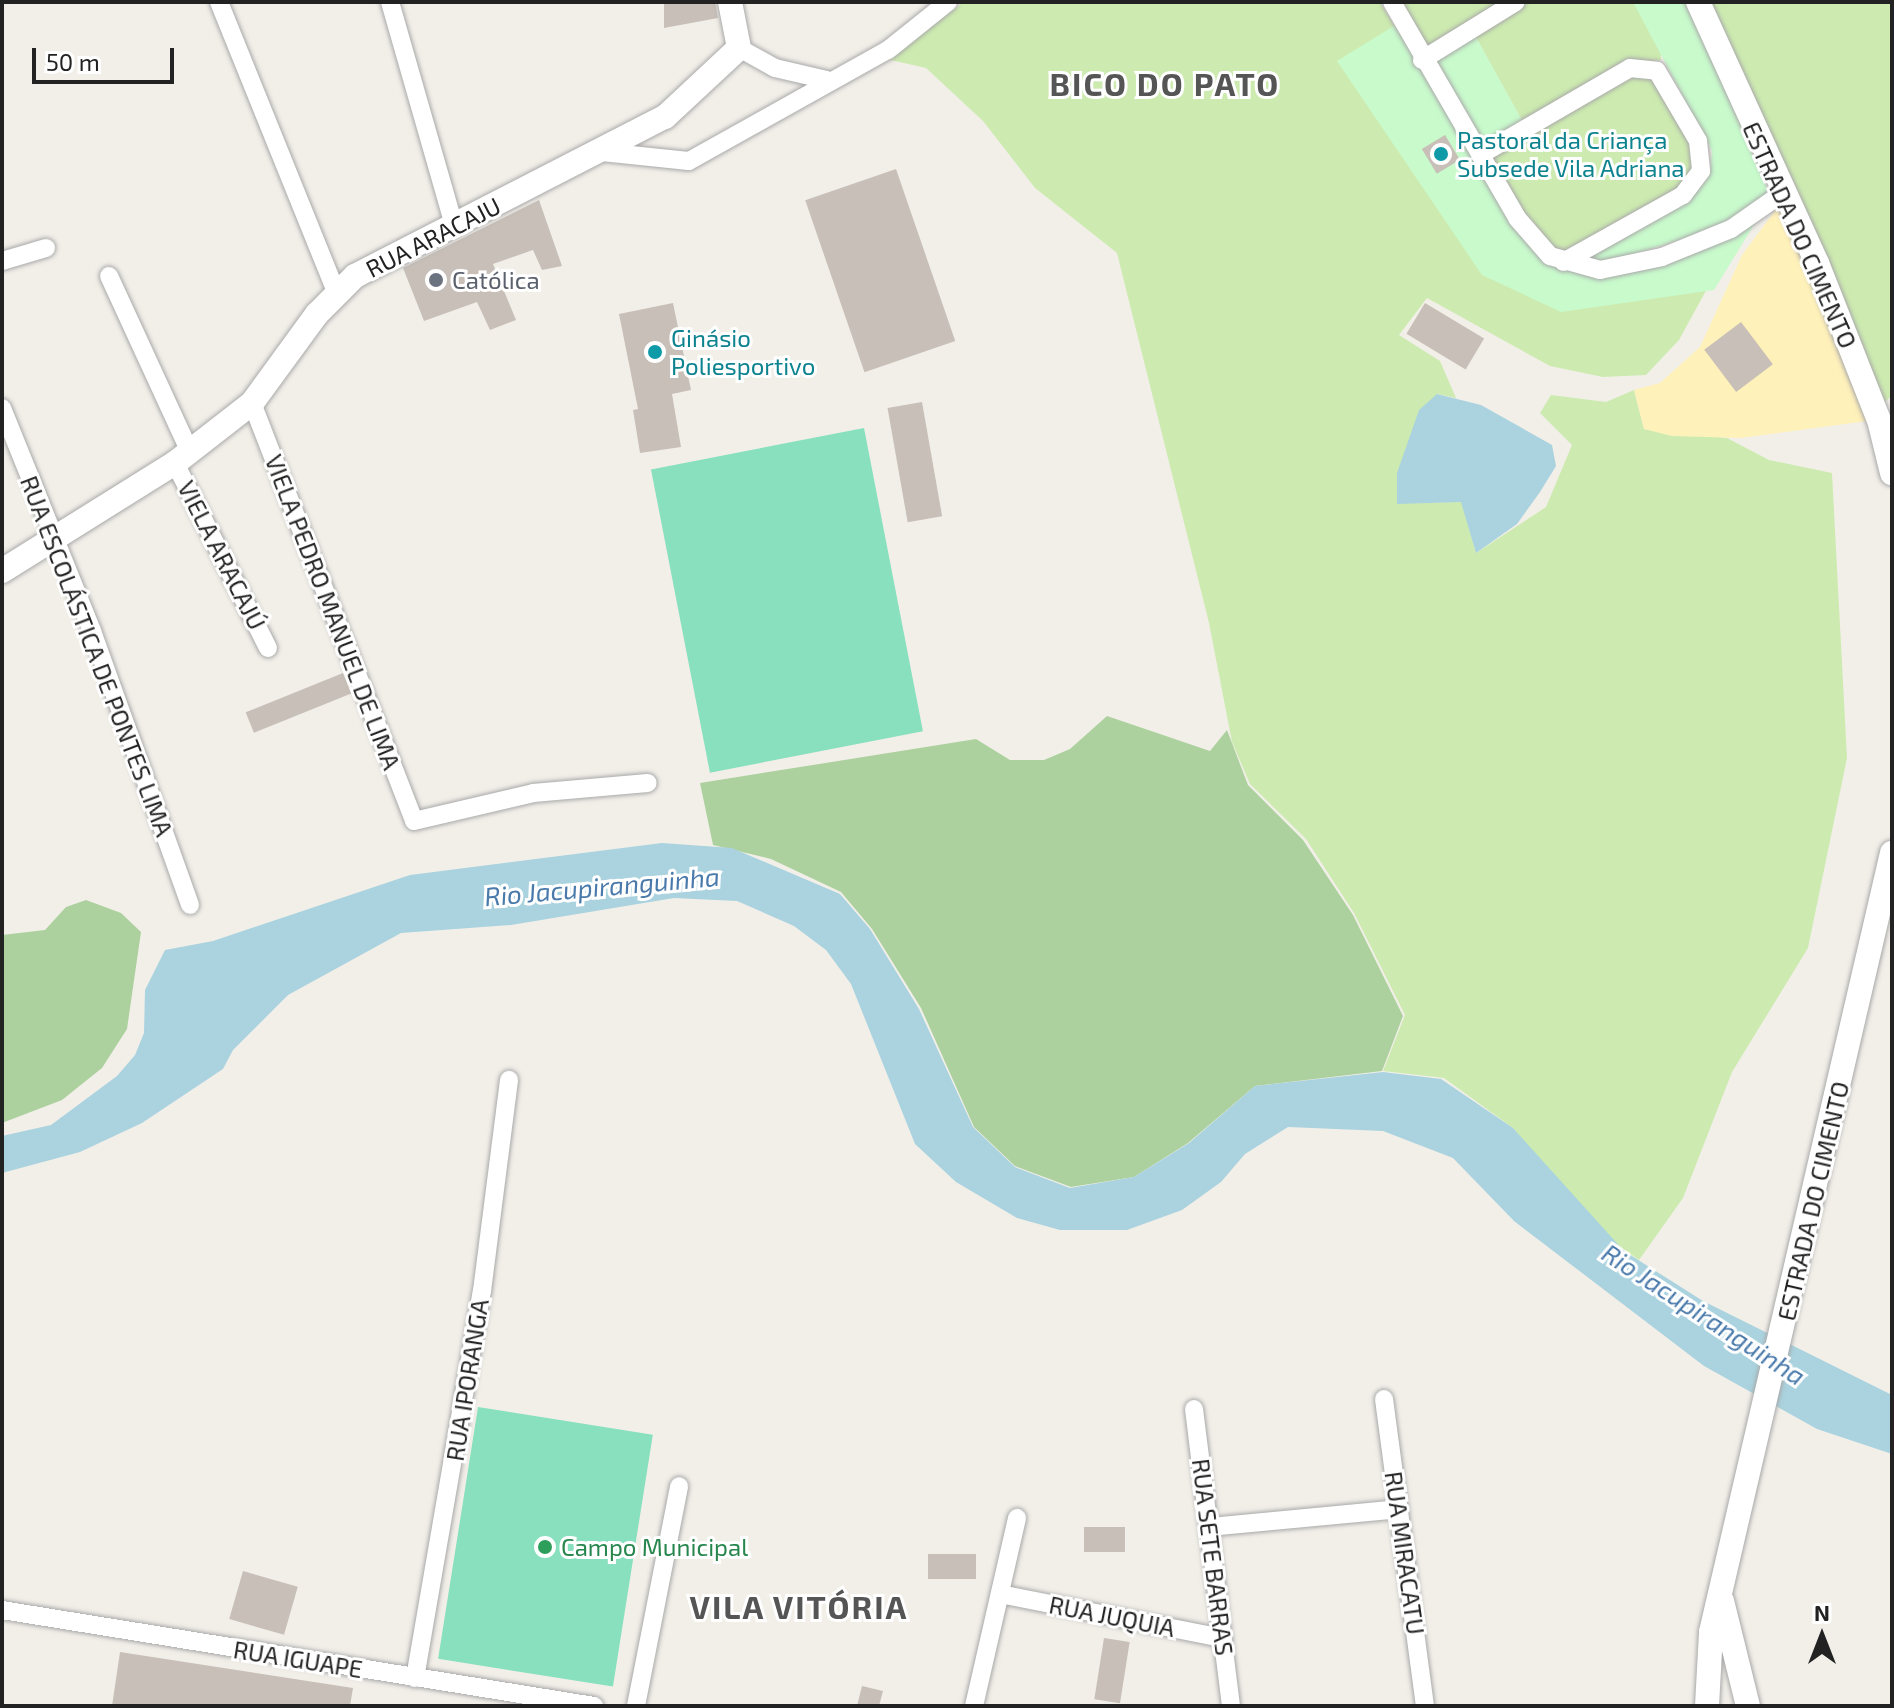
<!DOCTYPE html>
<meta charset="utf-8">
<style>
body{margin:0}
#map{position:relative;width:1894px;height:1708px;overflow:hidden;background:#f2efe9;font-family:"Exo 2",sans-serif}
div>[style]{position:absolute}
.grass>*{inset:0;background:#cdebb0}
.forest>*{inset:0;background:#add19e}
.sand>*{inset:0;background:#fff1ba}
.park>*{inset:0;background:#c8facc;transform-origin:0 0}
.pitch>*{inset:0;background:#88e0be;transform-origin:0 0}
.water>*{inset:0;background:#aad3df}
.building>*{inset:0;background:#c7bfb8;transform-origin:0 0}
.roads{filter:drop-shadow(0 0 2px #a9a9a9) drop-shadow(0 0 2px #a9a9a9)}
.minor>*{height:18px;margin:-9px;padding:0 9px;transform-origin:9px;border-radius:9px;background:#fff}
.tertiary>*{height:24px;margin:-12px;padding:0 12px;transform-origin:12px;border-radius:12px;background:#fff}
.dots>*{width:22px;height:22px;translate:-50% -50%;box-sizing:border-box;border:4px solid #fff;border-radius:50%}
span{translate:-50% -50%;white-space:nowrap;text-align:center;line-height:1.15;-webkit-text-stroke:6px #fff;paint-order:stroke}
.culture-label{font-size:24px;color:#0d838f}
.left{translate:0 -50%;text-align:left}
.street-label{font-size:24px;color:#222}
.worship-label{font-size:24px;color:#5b616d}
.leisure-label{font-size:24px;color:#27864d}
.water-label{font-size:26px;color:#4a7aab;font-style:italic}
.district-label{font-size:32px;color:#555;font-weight:700;letter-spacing:2px}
.frame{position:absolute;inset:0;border:4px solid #222;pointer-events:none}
.north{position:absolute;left:1782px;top:1596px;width:80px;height:80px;-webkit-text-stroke:6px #fff;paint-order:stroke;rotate:0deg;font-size:22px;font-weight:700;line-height:32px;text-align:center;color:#222}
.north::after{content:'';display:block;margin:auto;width:28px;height:36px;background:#222;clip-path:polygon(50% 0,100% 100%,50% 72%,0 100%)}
.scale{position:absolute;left:32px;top:48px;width:142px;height:36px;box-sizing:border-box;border:4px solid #222;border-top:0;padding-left:10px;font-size:24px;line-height:28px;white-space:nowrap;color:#222;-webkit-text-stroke:6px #fff;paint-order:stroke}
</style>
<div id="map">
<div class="grass">
<div style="clip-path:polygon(964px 2px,1380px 2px,1534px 258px,1714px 276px,1679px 340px,1646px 375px,1603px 377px,1550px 366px,1427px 298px,1399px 335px,1440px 361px,1456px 398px,1437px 394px,1397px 503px,1462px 502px,1476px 553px,1546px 507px,1572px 445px,1540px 413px,1551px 395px,1606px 402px,1634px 390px,1644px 429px,1727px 438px,1769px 460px,1832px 473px,1847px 758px,1808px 948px,1732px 1072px,1683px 1198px,1639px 1260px,1601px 1233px,1513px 1128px,1444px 1078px,1383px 1071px,1405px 1015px,1354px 913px,1306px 839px,1250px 784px,1232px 742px,1209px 623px,1117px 253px,1035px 188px,983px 121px,926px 68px,886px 59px)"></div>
<div style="clip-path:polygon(1399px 2px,1513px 2px,1429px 54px)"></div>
<div style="clip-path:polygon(1519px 2px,1633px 2px,1661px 48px,1661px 60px,1631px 63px,1525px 126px,1473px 32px)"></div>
<div style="clip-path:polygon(1707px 2px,1892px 2px,1892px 396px,1878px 407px)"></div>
<div style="clip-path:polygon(1650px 68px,1689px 132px,1695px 179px,1562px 258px,1548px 250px,1486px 157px)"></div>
</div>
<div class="forest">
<div style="clip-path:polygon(1107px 716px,1210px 751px,1227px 730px,1248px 785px,1303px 840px,1353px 915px,1403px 1016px,1382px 1071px,1255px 1086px,1188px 1143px,1134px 1177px,1071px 1187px,1015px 1166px,974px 1127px,921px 1008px,872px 929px,841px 892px,771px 859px,713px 845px,700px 783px,976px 739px,1010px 760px,1044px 760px,1070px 749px)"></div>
<div style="clip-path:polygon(86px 900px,121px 913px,141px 932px,127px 1029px,102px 1068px,62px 1100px,2px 1123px,2px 935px,45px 930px,66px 907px)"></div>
</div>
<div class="sand">
<div style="clip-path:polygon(1780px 204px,1875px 420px,1741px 438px,1672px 436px,1644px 429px,1634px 390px,1660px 383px,1700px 347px,1742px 255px)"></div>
</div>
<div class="park">
<div style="clip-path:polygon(1633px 2px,1687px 2px,1771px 197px,1737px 222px,1602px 264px,1581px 259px,1685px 200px,1710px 174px,1712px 151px)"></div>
<div style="clip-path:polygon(1397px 24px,1525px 236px,1595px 275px,1757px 220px,1714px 290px,1561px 312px,1482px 275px,1337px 61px)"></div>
<div style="left:1473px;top:32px;width:107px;height:54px;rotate:61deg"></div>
</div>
<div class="pitch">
<div style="left:864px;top:428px;width:309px;height:217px;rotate:79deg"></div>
<div style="left:478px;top:1407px;width:177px;height:255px;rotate:9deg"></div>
</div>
<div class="water">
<div style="clip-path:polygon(1437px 394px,1481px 405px,1552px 445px,1556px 466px,1540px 492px,1517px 524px,1476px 553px,1461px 502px,1397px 504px,1397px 473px,1419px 410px)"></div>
<div style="clip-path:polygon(662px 843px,732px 848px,840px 894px,870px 929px,919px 1009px,973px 1127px,1015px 1167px,1070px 1188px,1134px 1177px,1189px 1143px,1255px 1086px,1383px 1072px,1441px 1079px,1513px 1128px,1624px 1251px,1703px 1301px,1892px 1395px,1892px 1454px,1817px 1429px,1704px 1366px,1514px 1221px,1453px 1158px,1383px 1131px,1288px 1127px,1245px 1154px,1221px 1182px,1182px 1210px,1127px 1230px,1060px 1230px,1017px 1218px,956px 1182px,915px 1144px,851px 984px,826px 950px,794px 926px,737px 901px,674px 898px,511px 925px,401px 933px,288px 995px,233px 1050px,223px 1069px,142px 1123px,80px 1152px,2px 1173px,2px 1136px,51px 1125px,117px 1076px,135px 1055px,144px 1033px,145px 990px,165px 950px,213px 941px,410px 875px)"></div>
</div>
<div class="building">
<div style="clip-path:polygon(664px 2px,715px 2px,718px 18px,664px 28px)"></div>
<div style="left:1445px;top:135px;width:29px;height:27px;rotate:59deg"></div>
<div style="left:896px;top:169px;width:182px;height:96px;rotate:71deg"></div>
<div style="clip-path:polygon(539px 200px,562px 266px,542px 270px,533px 250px,493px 264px,516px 320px,490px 330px,477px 302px,424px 321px,403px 268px)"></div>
<div style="clip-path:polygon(673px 303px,691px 390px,672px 394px,681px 447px,640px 453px,633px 410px,638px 409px,619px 314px)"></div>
<div style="left:1425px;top:303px;width:69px;height:36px;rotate:31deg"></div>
<div style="left:1741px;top:322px;width:53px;height:46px;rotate:53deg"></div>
<div style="left:922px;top:402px;width:116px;height:35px;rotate:80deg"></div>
<div style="left:343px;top:673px;width:22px;height:105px;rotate:68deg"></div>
<div style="left:1084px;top:1527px;width:41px;height:25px"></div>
<div style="left:976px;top:1554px;width:25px;height:48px;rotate:90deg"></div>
<div style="left:243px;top:1571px;width:57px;height:50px;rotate:16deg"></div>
<div style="left:1104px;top:1638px;width:26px;height:62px;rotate:9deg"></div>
<div style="clip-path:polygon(120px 1652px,353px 1688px,350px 1706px,112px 1706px)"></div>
<div style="clip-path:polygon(862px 1686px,883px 1691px,879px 1706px,857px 1706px)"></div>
</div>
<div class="roads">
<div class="minor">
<div style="left:219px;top:2px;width:313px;rotate:68deg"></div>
<div style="left:390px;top:2px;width:232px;rotate:74deg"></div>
<div style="left:1392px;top:2px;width:250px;rotate:59.9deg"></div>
<div style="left:1517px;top:218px;width:50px;rotate:49deg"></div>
<div style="left:1550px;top:256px;width:52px;rotate:15.6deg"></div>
<div style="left:1600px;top:270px;width:63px;rotate:-11.8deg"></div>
<div style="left:1662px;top:257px;width:74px;rotate:-22.1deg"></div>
<div style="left:1731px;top:229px;width:61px;rotate:-35deg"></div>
<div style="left:739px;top:48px;width:41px;rotate:29.1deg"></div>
<div style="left:775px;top:68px;width:53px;rotate:13deg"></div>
<div style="left:1422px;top:60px;width:110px;rotate:-31.7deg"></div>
<div style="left:602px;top:152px;width:87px;rotate:5.9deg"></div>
<div style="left:689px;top:161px;width:228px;rotate:-29.2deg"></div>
<div style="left:888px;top:50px;width:77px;rotate:-38.7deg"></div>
<div style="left:1480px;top:155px;width:173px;rotate:-30.1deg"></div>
<div style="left:1630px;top:68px;width:27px;rotate:6deg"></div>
<div style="left:1657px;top:71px;width:81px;rotate:59.6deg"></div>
<div style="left:1698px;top:141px;width:30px;rotate:84deg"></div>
<div style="left:1701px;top:171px;width:30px;rotate:127deg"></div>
<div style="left:1683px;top:195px;width:137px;rotate:150.8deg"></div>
<div style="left:2px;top:261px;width:46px;rotate:-16.5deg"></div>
<div style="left:109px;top:276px;width:194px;rotate:65.3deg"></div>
<div style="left:252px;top:403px;width:448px;rotate:68.8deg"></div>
<div style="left:414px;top:821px;width:122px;rotate:-13.2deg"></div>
<div style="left:533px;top:793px;width:115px;rotate:-5deg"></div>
<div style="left:2px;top:408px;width:240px;rotate:68deg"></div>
<div style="left:92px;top:631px;width:291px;rotate:70.3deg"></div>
<div style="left:175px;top:463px;width:207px;rotate:63.3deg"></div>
<div style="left:1384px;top:1399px;width:310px;rotate:82.4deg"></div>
<div style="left:1194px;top:1409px;width:299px;rotate:82.9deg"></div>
<div style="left:1209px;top:1527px;width:191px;rotate:-5.4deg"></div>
<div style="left:1000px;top:1594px;width:227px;rotate:11.2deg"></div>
<div style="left:2px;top:1610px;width:600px;rotate:9.21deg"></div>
<div style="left:415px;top:1678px;width:393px;rotate:-80.2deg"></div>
<div style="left:482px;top:1291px;width:213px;rotate:-82.7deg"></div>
<div style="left:636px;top:1706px;width:224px;rotate:-78.9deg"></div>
<div style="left:974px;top:1706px;width:193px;rotate:-77.1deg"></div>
</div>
<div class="tertiary">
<div style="left:1698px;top:2px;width:287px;rotate:65.5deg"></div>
<div style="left:1817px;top:263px;width:169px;rotate:68.5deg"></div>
<div style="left:1879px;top:420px;width:55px;rotate:76.2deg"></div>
<div style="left:2px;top:571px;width:204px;rotate:-32deg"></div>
<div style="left:175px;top:463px;width:98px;rotate:-37.9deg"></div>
<div style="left:252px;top:403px;width:110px;rotate:-53.9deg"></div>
<div style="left:317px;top:314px;width:54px;rotate:-45deg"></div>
<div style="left:355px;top:276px;width:348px;rotate:-27.2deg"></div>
<div style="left:665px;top:117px;width:101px;rotate:-43deg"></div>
<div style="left:739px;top:48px;width:47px;rotate:-101.1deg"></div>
<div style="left:1722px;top:1601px;width:108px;rotate:76.1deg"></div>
<div style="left:1707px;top:1706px;width:74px;rotate:-86.9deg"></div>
<div style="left:1711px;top:1632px;width:800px;rotate:-76.92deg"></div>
</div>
</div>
<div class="dots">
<div style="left:1441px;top:154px;background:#0f9aa8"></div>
<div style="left:436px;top:280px;background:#6b7280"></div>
<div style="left:655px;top:352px;background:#0f9aa8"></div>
<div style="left:545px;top:1547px;background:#2e9e5b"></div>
</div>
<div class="culture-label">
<span class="left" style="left:1457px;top:154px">Pastoral da Criança<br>Subsede Vila Adriana</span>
<span class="left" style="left:671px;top:352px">Ginásio<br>Poliesportivo</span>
</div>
<div class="street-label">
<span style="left:1800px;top:235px;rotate:66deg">ESTRADA DO CIMENTO</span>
<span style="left:433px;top:237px;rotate:-27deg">RUA ARACAJU</span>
<span style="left:222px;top:555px;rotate:63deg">VIELA ARACAJÚ</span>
<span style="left:333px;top:612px;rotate:69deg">VIELA PEDRO MANUEL DE LIMA</span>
<span style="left:97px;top:656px;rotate:69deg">RUA ESCOLÁSTICA DE PONTES LIMA</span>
<span style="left:1813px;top:1201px;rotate:-77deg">ESTRADA DO CIMENTO</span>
<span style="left:467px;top:1380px;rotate:-81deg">RUA IPORANGA</span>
<span style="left:1405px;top:1553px;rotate:82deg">RUA MIRACATU</span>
<span style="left:1213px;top:1557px;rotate:83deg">RUA SETE BARRAS</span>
<span style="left:1112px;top:1616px;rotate:11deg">RUA JUQUIA</span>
<span style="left:298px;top:1659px;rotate:9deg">RUA IGUAPE</span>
</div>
<div class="worship-label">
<span class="left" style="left:452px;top:280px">Católica</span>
</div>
<div class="leisure-label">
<span class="left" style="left:561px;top:1547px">Campo Municipal</span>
</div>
<div class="water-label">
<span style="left:602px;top:886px;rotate:-5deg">Rio Jacupiranguinha</span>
<span style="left:1704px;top:1314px;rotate:33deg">Rio Jacupiranguinha</span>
</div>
<div class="district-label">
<span style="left:1165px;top:83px">BICO DO PATO</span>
<span style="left:799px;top:1606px">VILA VITÓRIA</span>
</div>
<div class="frame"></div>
<div class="north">N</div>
<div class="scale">50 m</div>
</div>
